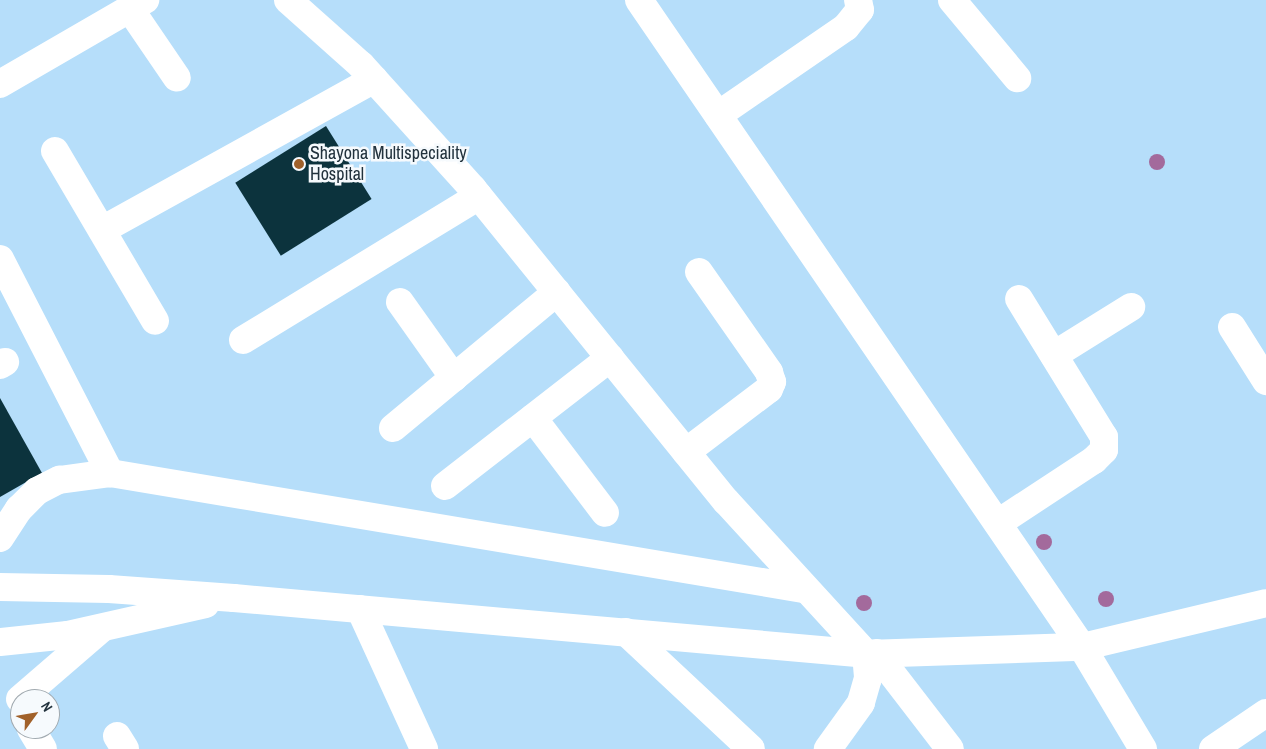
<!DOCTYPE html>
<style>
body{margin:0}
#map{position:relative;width:1266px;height:749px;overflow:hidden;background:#b6defa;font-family:"Archivo Narrow",sans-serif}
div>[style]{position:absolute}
.building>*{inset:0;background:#0c333d;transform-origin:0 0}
.minor>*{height:28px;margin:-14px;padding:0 14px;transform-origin:14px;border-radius:14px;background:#fff}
.trees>*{width:16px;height:16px;margin:-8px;border-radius:50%;background:#a36a9c}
.dots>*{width:14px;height:14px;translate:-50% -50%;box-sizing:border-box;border:2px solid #f6fafd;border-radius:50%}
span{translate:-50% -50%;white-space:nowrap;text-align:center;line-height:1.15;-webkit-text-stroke:5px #f6fafd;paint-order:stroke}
.poi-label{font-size:18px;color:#22323d}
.left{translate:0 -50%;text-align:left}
.north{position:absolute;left:10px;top:689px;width:50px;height:50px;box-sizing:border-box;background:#f6fafd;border:1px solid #a1aab0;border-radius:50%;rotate:58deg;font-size:14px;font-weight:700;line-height:20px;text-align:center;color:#22323d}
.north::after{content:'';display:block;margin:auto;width:18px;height:22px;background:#a1612a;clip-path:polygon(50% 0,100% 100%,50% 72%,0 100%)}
</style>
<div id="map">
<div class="building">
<div style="left:326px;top:126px;width:86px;height:107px;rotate:58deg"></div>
<div style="clip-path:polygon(0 398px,42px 473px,0 497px)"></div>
</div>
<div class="minor">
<div style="left:288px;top:0;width:98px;rotate:41.7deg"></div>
<div style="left:361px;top:65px;width:167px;rotate:47.9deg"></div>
<div style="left:473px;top:189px;width:402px;rotate:51deg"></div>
<div style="left:726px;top:501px;width:207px;rotate:47.5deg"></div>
<div style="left:866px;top:654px;width:24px;rotate:85deg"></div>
<div style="left:868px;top:678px;width:26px;rotate:106deg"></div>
<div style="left:861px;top:703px;width:57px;rotate:125.7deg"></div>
<div style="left:639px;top:0;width:784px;rotate:55.6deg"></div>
<div style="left:1082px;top:647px;width:119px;rotate:59.1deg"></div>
<div style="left:952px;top:0;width:102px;rotate:50.2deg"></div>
<div style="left:130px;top:9px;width:83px;rotate:55.7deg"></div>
<div style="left:0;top:84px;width:168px;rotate:-30.1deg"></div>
<div style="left:718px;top:115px;width:155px;rotate:-34.5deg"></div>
<div style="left:846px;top:27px;width:22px;rotate:-51deg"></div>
<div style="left:860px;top:10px;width:10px;rotate:-101deg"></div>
<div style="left:55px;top:151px;width:197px;rotate:59.5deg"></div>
<div style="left:102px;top:230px;width:311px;rotate:-29deg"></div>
<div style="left:0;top:259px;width:241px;rotate:62.8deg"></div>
<div style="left:400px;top:302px;width:93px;rotate:54.6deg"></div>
<div style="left:1232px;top:327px;width:64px;rotate:57.8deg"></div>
<div style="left:243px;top:340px;width:276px;rotate:-31.4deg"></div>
<div style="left:1054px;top:355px;width:91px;rotate:-31.9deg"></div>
<div style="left:0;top:365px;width:6px;rotate:-31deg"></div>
<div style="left:533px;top:418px;width:119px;rotate:52.8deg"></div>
<div style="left:393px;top:428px;width:213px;rotate:-39.7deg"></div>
<div style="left:686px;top:452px;width:104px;rotate:-37.2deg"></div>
<div style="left:769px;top:389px;width:8px;rotate:-67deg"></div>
<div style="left:772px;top:382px;width:10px;rotate:-107deg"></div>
<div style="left:769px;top:372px;width:122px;rotate:-125deg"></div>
<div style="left:445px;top:486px;width:209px;rotate:-37.8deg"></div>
<div style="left:998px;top:523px;width:115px;rotate:-33.3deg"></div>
<div style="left:1094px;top:460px;width:14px;rotate:-45deg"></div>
<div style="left:1104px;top:450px;width:13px;rotate:-90deg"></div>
<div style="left:1104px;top:437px;width:162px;rotate:-121.6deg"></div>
<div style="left:0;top:538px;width:35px;rotate:-57deg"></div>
<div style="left:19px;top:509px;width:25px;rotate:-45deg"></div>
<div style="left:37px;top:491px;width:25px;rotate:-27deg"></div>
<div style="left:59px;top:480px;width:51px;rotate:-7.8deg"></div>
<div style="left:110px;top:473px;width:704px;rotate:9.49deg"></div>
<div style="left:0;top:587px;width:109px;rotate:1.1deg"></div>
<div style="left:109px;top:589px;width:125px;rotate:4.1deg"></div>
<div style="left:234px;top:598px;width:634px;rotate:5.06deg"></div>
<div style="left:866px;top:654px;width:216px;rotate:-1.9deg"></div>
<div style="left:1082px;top:647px;width:189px;rotate:-13.4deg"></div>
<div style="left:360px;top:609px;width:154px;rotate:65.4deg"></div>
<div style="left:626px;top:632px;width:171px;rotate:43.1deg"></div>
<div style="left:0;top:642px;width:68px;rotate:-5.9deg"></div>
<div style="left:68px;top:635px;width:141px;rotate:-12.7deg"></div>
<div style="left:876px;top:653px;width:121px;rotate:52.4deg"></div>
<div style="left:20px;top:699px;width:106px;rotate:-40.8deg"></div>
<div style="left:31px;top:729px;width:23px;rotate:59deg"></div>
<div style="left:117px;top:736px;width:15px;rotate:58deg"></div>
<div style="left:1213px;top:749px;width:64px;rotate:-34.2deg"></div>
</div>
<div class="trees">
<div style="left:1157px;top:162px"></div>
<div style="left:1044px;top:542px"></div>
<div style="left:1106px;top:599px"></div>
<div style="left:864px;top:603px"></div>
</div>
<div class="dots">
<div style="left:299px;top:164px;background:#a1612a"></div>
</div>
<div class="poi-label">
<span class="left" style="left:310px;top:164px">Shayona Multispeciality<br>Hospital</span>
</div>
<div class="north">N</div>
</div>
